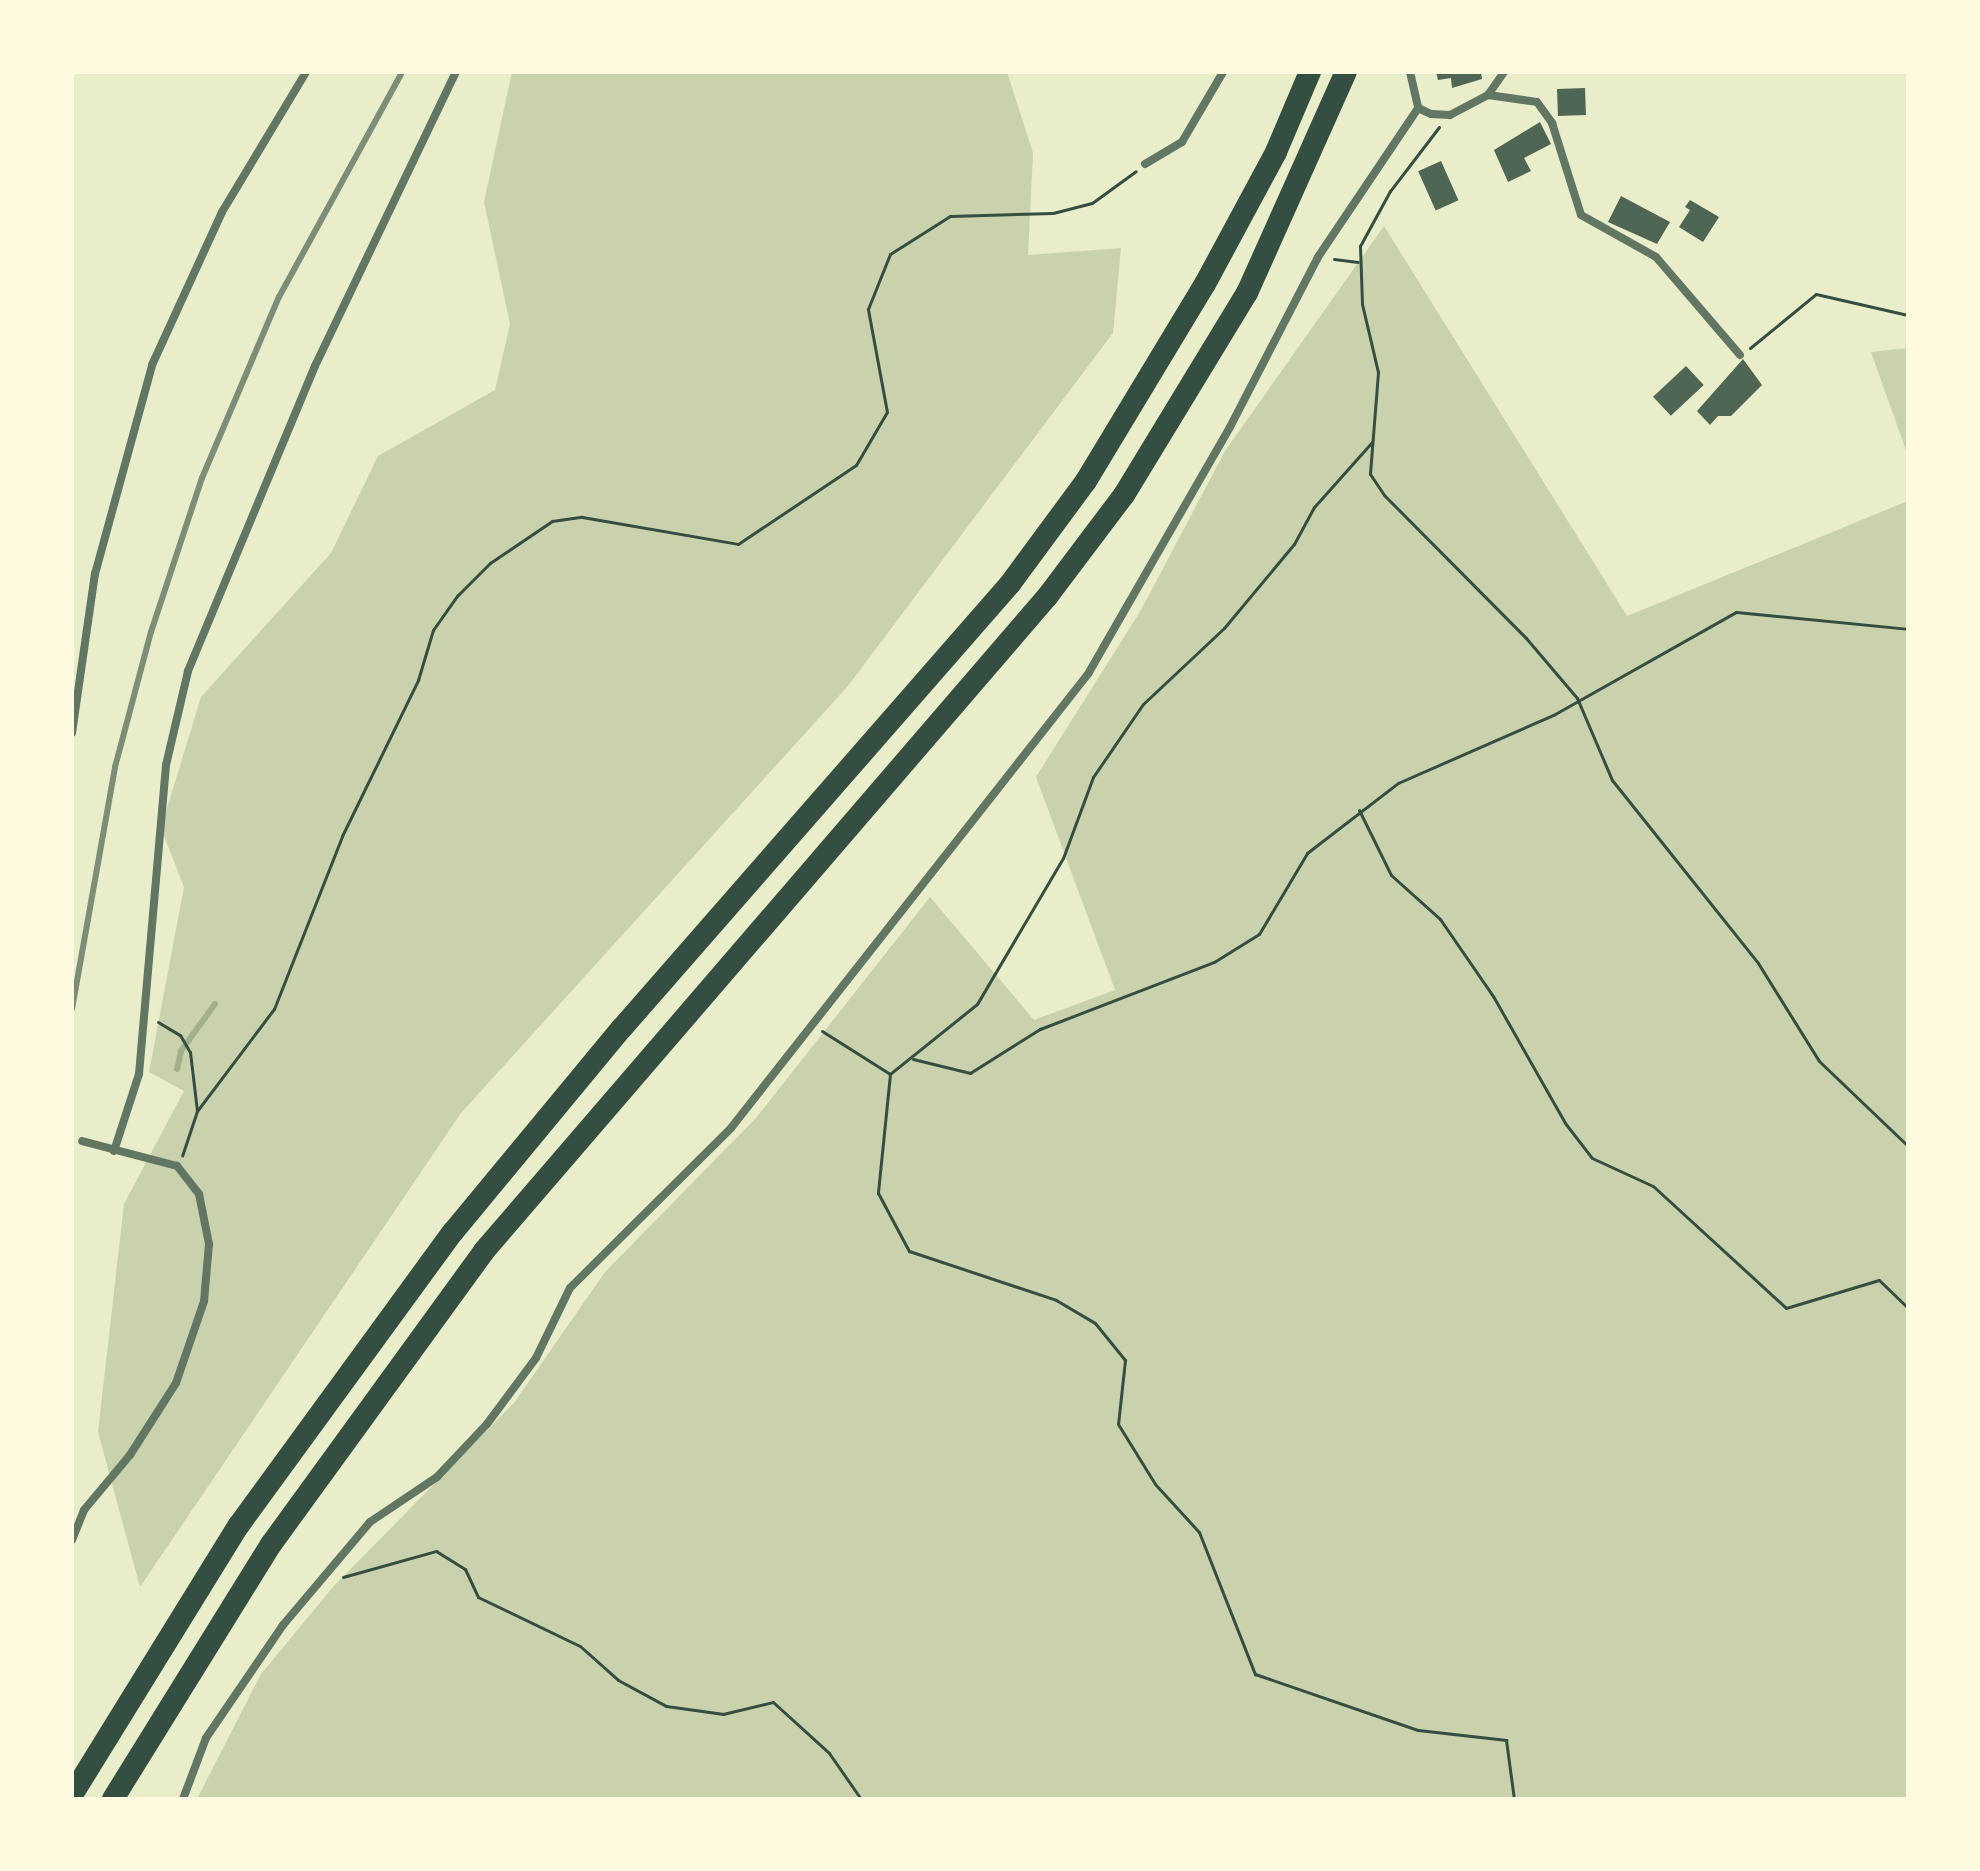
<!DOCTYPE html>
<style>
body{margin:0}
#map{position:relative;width:1980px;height:1871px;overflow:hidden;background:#e9edc9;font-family:Cabin,sans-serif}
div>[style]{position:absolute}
.green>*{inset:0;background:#cad2ad}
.stream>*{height:6px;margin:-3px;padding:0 3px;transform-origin:3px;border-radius:3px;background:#a3b18a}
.building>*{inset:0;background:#4f6655;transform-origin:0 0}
.path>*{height:3px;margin:-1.5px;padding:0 1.5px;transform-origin:1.5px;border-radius:1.5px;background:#344e41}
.minor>*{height:8px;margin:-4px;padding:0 4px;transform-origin:4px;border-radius:4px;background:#617663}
.motorway>*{height:22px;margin:-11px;padding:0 11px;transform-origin:11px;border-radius:11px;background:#344e41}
.rail>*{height:6px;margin:-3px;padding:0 3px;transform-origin:3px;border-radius:3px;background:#7c8e77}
span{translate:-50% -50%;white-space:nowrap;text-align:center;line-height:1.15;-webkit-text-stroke:6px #fefae0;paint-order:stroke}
.frame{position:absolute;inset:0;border:74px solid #fefae0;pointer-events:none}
</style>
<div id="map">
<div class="green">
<div style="clip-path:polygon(512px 72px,1007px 72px,1033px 153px,1028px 255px,1121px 248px,1113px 333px,848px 686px,461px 1113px,140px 1587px,98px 1432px,124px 1204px,184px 1091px,149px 1072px,184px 887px,161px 828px,201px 697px,331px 553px,378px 456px,495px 390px,510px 324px,484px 202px)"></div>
<div style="clip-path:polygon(1384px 226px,1627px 616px,1908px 501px,1908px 1799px,197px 1799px,261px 1674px,333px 1587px,514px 1403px,605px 1272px,756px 1118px,930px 897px,1034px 1020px,1115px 990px,1036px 777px,1141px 610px,1225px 451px)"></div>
<div style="clip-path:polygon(1908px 348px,1908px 456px,1871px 352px)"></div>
</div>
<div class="stream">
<div style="left:177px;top:1069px;width:18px;rotate:-77deg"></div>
<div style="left:181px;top:1051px;width:58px;rotate:-54.1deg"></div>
</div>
<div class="building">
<div style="clip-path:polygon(1436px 72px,1481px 72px,1482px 79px,1452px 88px,1451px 78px,1438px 80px)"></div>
<div style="left:1585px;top:88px;width:27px;height:28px;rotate:88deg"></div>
<div style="clip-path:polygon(1540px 122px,1551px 144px,1524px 158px,1531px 171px,1508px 182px,1494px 150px)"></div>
<div style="left:1441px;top:161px;width:43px;height:25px;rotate:66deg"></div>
<div style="clip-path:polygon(1621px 196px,1670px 222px,1657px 244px,1608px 222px)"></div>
<div style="clip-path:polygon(1690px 200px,1719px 217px,1703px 242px,1679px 227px,1690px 210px,1685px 207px)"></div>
<div style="clip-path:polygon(1743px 359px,1762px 385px,1731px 416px,1718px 416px,1710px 425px,1697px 411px)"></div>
<div style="left:1686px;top:366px;width:26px;height:45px;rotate:47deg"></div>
</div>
<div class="path">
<div style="left:1439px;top:127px;width:81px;rotate:127.4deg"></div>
<div style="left:1390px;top:191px;width:63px;rotate:118.6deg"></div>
<div style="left:1360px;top:246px;width:58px;rotate:88deg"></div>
<div style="left:1362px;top:304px;width:70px;rotate:76.8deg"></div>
<div style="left:1378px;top:372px;width:102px;rotate:94.5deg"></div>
<div style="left:1370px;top:474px;width:25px;rotate:56deg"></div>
<div style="left:1384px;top:495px;width:202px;rotate:45.2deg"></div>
<div style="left:1526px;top:638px;width:79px;rotate:49.6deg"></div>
<div style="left:1577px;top:698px;width:89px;rotate:66.9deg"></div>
<div style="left:1612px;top:780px;width:234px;rotate:51.4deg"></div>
<div style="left:1758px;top:963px;width:115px;rotate:58.1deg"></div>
<div style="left:1819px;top:1061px;width:123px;rotate:43.7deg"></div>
<div style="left:1334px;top:259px;width:24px;rotate:7deg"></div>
<div style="left:1750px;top:348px;width:85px;rotate:-39.3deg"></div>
<div style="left:1816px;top:294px;width:94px;rotate:12.9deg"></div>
<div style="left:1372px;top:442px;width:87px;rotate:131.7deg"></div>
<div style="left:1314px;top:507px;width:42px;rotate:118.4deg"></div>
<div style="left:1294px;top:544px;width:109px;rotate:129.8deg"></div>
<div style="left:1224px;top:628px;width:111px;rotate:136.8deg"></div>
<div style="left:1143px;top:704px;width:88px;rotate:124.4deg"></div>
<div style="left:1093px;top:777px;width:86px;rotate:110.3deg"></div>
<div style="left:1063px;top:858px;width:169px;rotate:120.5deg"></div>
<div style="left:977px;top:1004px;width:112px;rotate:141.2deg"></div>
<div style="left:890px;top:1074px;width:120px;rotate:95.8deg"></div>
<div style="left:878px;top:1193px;width:66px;rotate:61.9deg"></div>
<div style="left:909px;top:1251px;width:155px;rotate:18.4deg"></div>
<div style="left:1056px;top:1300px;width:45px;rotate:30.5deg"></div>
<div style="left:1095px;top:1323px;width:48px;rotate:51deg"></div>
<div style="left:1125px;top:1360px;width:64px;rotate:96.2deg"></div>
<div style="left:1118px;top:1424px;width:70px;rotate:58.3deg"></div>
<div style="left:1155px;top:1484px;width:65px;rotate:47.5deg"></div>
<div style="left:1199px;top:1532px;width:153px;rotate:68.5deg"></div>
<div style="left:1255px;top:1674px;width:172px;rotate:19deg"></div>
<div style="left:1418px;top:1730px;width:89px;rotate:6.5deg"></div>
<div style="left:1506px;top:1740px;width:60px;rotate:82.3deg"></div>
<div style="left:1359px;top:810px;width:72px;rotate:63.8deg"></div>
<div style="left:1391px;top:875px;width:66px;rotate:41.9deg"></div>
<div style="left:1440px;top:919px;width:93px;rotate:55.5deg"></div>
<div style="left:1493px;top:996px;width:146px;rotate:60.4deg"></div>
<div style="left:1565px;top:1123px;width:44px;rotate:52.4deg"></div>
<div style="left:1592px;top:1158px;width:67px;rotate:24.7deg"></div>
<div style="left:1653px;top:1186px;width:180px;rotate:42.5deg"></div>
<div style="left:1786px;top:1308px;width:97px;rotate:-16.8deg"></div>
<div style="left:1879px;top:1280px;width:40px;rotate:44deg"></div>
<div style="left:158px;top:1022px;width:26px;rotate:31deg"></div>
<div style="left:180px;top:1035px;width:20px;rotate:60deg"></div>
<div style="left:190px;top:1052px;width:59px;rotate:83.2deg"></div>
<div style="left:197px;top:1111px;width:47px;rotate:108.4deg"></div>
<div style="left:822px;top:1031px;width:80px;rotate:32.3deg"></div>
<div style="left:913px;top:1059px;width:59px;rotate:13.8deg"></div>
<div style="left:970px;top:1073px;width:83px;rotate:-32.2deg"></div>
<div style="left:1040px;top:1029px;width:186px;rotate:-21.1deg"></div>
<div style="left:1214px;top:962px;width:53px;rotate:-31.9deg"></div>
<div style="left:1259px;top:934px;width:94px;rotate:-59.3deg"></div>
<div style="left:1307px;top:853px;width:115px;rotate:-37.6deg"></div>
<div style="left:1398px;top:783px;width:171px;rotate:-23.7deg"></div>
<div style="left:1555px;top:714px;width:208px;rotate:-29.4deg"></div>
<div style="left:1736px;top:612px;width:173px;rotate:5.6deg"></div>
<div style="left:197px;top:1111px;width:128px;rotate:-53deg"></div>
<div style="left:274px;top:1009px;width:186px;rotate:-68.5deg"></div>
<div style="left:342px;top:836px;width:174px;rotate:-64deg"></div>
<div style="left:418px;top:680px;width:52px;rotate:-73.3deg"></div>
<div style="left:433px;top:630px;width:42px;rotate:-54.8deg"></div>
<div style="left:457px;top:596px;width:47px;rotate:-45deg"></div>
<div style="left:490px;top:563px;width:75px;rotate:-34.1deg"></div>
<div style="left:552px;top:521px;width:30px;rotate:-8deg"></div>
<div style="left:582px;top:517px;width:158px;rotate:9.8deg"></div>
<div style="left:738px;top:544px;width:142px;rotate:-33.8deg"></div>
<div style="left:856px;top:465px;width:61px;rotate:-59.7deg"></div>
<div style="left:887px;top:412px;width:105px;rotate:-100.5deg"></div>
<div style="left:868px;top:309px;width:59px;rotate:-68.2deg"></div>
<div style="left:890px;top:254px;width:71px;rotate:-32.3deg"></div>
<div style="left:950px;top:216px;width:103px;rotate:-1.7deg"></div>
<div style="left:1053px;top:213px;width:40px;rotate:-14.4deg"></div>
<div style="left:1092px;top:203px;width:54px;rotate:-36deg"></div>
<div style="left:343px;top:1577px;width:97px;rotate:-15.6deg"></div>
<div style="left:436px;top:1551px;width:34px;rotate:32deg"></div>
<div style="left:465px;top:1569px;width:31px;rotate:65deg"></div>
<div style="left:478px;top:1597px;width:113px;rotate:25.7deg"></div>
<div style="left:580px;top:1646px;width:51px;rotate:41.8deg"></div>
<div style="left:618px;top:1680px;width:55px;rotate:28.4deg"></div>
<div style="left:666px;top:1706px;width:58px;rotate:8deg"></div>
<div style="left:723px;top:1714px;width:51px;rotate:-13.5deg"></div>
<div style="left:773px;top:1702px;width:76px;rotate:42.3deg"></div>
<div style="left:829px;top:1753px;width:56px;rotate:55.2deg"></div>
</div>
<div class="minor">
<div style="left:1410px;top:72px;width:37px;rotate:77deg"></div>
<div style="left:1418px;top:108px;width:14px;rotate:25deg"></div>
<div style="left:1431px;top:114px;width:19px;rotate:3deg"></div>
<div style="left:1450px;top:115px;width:43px;rotate:-27.8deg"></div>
<div style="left:1488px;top:95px;width:49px;rotate:8.1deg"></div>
<div style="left:1537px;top:102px;width:26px;rotate:54deg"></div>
<div style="left:1552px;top:123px;width:96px;rotate:72.5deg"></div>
<div style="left:1581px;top:215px;width:86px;rotate:29.2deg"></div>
<div style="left:1656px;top:257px;width:129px;rotate:49.4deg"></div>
<div style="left:1488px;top:95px;width:28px;rotate:-55deg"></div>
<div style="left:1145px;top:164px;width:43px;rotate:-30.7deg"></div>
<div style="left:1182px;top:142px;width:81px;rotate:-59.6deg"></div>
<div style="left:72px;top:733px;width:161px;rotate:-81.8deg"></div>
<div style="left:95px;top:574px;width:217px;rotate:-74.7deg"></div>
<div style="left:152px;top:365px;width:168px;rotate:-65.4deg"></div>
<div style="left:222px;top:212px;width:163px;rotate:-59deg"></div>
<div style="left:114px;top:1151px;width:81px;rotate:-72deg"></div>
<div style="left:139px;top:1074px;width:310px;rotate:-85deg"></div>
<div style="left:166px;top:765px;width:97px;rotate:-76.8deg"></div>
<div style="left:188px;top:671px;width:330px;rotate:-67.4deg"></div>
<div style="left:315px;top:366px;width:326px;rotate:-64.4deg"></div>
<div style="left:72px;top:1540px;width:32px;rotate:-68deg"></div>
<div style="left:84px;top:1510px;width:72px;rotate:-50.1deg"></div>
<div style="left:130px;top:1455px;width:85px;rotate:-57.4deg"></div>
<div style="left:176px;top:1383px;width:87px;rotate:-71.1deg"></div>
<div style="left:204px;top:1301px;width:57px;rotate:-85deg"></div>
<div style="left:209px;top:1244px;width:51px;rotate:-101.3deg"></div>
<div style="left:199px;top:1194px;width:36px;rotate:-128deg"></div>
<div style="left:177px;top:1166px;width:98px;rotate:-165.3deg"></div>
<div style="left:183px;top:1799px;width:65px;rotate:-69.3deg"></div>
<div style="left:206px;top:1738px;width:137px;rotate:-55.7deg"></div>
<div style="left:283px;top:1625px;width:135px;rotate:-49.8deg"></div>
<div style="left:370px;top:1522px;width:81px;rotate:-33.9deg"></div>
<div style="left:437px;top:1477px;width:73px;rotate:-46.7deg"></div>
<div style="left:487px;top:1424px;width:82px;rotate:-53.4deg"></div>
<div style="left:536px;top:1358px;width:78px;rotate:-64.1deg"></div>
<div style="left:570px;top:1288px;width:227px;rotate:-44.8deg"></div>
<div style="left:731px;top:1128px;width:578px;rotate:-51.82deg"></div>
<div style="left:1088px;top:674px;width:285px;rotate:-60.1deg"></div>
<div style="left:1230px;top:427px;width:191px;rotate:-62.6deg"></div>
<div style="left:1318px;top:257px;width:179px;rotate:-56.1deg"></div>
</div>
<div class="motorway">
<div style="left:72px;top:1795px;width:317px;rotate:-58.3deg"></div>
<div style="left:239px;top:1525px;width:363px;rotate:-53.9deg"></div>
<div style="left:453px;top:1232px;width:265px;rotate:-50.4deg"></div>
<div style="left:622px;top:1028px;width:590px;rotate:-48.85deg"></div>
<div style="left:1010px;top:584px;width:128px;rotate:-53.6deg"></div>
<div style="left:1086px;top:481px;width:230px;rotate:-58.9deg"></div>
<div style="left:1205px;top:284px;width:150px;rotate:-61.7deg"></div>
<div style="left:1276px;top:152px;width:87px;rotate:-67deg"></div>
<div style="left:113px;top:1799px;width:301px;rotate:-58.2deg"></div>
<div style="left:272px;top:1543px;width:361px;rotate:-54deg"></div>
<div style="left:484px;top:1251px;width:863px;rotate:-49.28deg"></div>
<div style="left:1047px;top:597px;width:128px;rotate:-53deg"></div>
<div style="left:1124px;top:495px;width:237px;rotate:-58.7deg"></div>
<div style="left:1247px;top:293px;width:242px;rotate:-65.9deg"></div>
</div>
<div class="rail">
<div style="left:72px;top:1009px;width:246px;rotate:-79.9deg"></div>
<div style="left:115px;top:767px;width:140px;rotate:-75.1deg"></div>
<div style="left:151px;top:632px;width:162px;rotate:-71.7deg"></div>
<div style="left:202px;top:478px;width:197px;rotate:-67deg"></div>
<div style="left:279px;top:297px;width:256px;rotate:-61.3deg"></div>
</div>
<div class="frame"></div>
</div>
